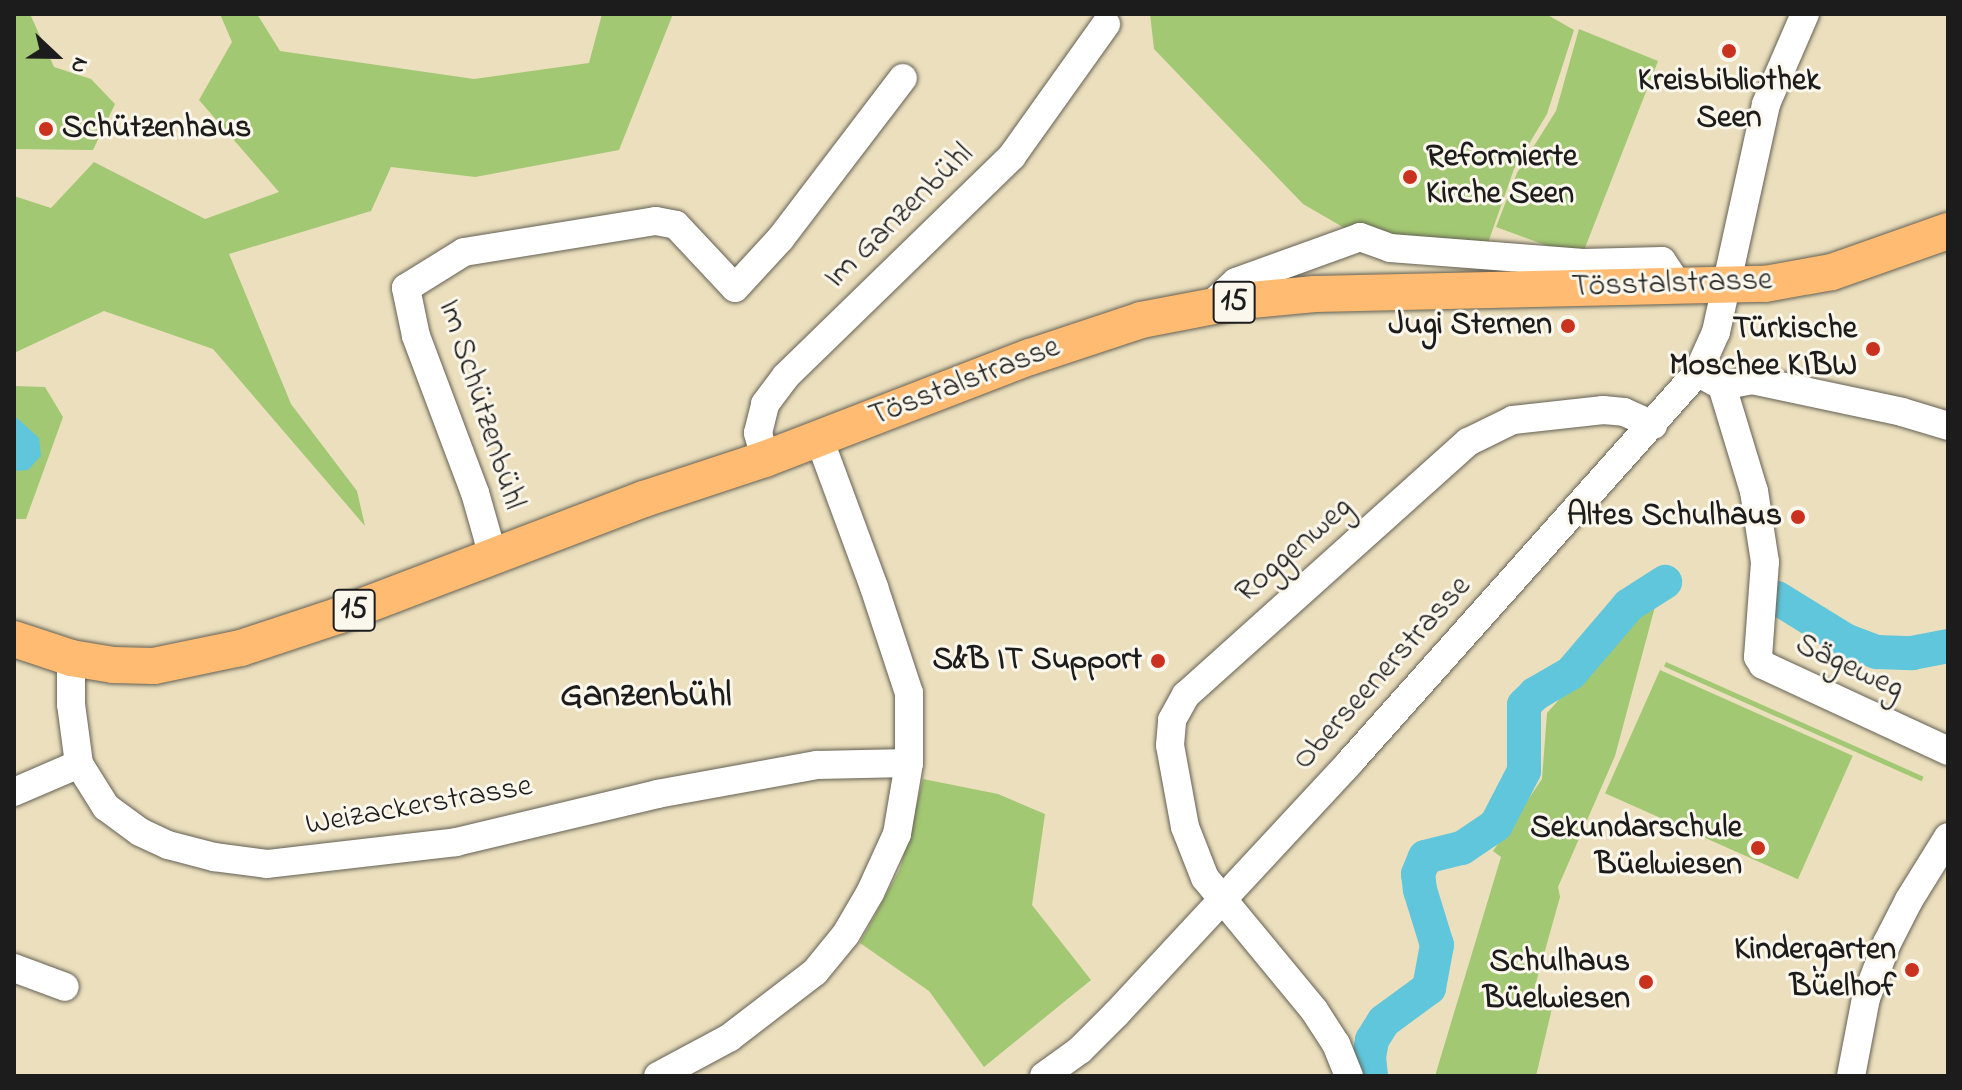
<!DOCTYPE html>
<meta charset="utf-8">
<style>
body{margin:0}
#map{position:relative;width:1962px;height:1090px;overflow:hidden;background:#ebdfbd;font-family:"Indie Flower",sans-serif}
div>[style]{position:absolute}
.green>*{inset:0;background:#a3c873;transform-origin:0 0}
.water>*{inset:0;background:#5fc6db}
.river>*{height:34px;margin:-17px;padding:0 17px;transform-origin:17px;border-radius:17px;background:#5fc6db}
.roads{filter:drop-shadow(0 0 2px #646054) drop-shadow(0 0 2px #646054)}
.minor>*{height:28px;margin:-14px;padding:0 14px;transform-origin:14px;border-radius:14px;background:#fff}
.major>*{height:36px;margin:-18px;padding:0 18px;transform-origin:18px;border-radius:18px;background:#febb71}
.dots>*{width:22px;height:22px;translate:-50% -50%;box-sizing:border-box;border:4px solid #fbf7ec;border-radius:50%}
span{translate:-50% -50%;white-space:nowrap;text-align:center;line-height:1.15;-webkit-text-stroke:6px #fbf7ec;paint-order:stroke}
.shield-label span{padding:2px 6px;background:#fbf7ec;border:2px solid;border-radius:6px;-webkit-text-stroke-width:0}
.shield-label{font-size:30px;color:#1c1c1c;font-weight:700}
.poi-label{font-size:32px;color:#1c1c1c;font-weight:700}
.left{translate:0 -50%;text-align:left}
.right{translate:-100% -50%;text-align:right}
.street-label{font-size:32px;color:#1c1c1c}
.quarter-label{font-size:36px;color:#1c1c1c;font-weight:700}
.frame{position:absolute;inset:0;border:16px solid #1c1c1c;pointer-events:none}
.north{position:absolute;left:16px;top:16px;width:80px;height:80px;-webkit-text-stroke:6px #fbf7ec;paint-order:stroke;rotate:112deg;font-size:22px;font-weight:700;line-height:32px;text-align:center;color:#1c1c1c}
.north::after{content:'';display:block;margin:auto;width:28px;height:36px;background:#1c1c1c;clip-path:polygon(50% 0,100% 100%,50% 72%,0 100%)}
</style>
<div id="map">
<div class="green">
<div style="clip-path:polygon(14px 14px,30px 14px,54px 67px,91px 79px,115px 104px,93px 150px,14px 149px)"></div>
<div style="clip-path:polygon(220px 14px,257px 14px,280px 51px,474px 79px,589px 63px,602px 14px,673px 14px,619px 150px,475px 177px,391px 167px,371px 211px,229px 254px,291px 404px,357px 491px,365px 526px,213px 349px,104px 311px,14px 353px,14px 196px,51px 208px,94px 162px,205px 219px,279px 192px,199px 100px,232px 42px)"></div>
<div style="clip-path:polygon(1150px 14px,1546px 14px,1574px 30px,1547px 114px,1514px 169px,1489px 240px,1489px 254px,1360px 237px,1303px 204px,1154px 49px)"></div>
<div style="clip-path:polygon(1579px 29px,1658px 61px,1581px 258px,1496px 227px,1517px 173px,1556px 111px)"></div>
<div style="clip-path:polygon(14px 386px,45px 387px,63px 417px,26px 519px,14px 519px)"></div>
<div style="clip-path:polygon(1650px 599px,1656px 603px,1615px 756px,1558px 887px,1560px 897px,1532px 997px,1553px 1004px,1536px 1076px,1435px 1076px,1501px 857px,1493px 851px,1542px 779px,1547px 713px)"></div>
<div style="left:1666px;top:662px;width:282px;height:5px;rotate:24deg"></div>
<div style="left:1660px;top:670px;width:211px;height:135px;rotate:24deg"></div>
<div style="clip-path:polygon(923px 779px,998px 794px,1045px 814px,1032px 905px,1091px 980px,984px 1067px,929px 991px,860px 943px,900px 869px)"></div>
</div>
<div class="water">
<div style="clip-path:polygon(17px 418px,39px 438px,41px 456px,28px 470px,14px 471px,14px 419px)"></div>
</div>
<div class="river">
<div style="left:1777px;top:598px;width:80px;rotate:31.7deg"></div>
<div style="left:1845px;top:640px;width:34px;rotate:21deg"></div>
<div style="left:1877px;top:652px;width:35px;rotate:2deg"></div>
<div style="left:1912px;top:653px;width:37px;rotate:-11deg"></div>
<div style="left:1371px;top:1076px;width:19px;rotate:-96deg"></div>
<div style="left:1369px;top:1057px;width:17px;rotate:-80deg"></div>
<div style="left:1372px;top:1040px;width:22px;rotate:-58deg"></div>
<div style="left:1384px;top:1021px;width:56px;rotate:-36.3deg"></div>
<div style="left:1429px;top:988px;width:44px;rotate:-79.5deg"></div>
<div style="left:1437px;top:945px;width:58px;rotate:-107.2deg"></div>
<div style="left:1420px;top:890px;width:16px;rotate:-97deg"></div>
<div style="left:1418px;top:874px;width:18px;rotate:-68deg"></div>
<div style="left:1425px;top:857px;width:38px;rotate:-14deg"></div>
<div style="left:1462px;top:848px;width:41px;rotate:-34.1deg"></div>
<div style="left:1496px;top:825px;width:61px;rotate:-62.6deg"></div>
<div style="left:1524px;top:771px;width:66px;rotate:-90deg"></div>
<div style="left:1524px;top:705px;width:16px;rotate:-45deg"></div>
<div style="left:1535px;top:694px;width:42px;rotate:-30.3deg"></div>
<div style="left:1571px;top:673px;width:89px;rotate:-49.5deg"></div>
<div style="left:1629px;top:605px;width:43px;rotate:-32.6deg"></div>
</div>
<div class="roads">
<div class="minor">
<div style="left:1210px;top:306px;width:35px;rotate:-43deg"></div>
<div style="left:1236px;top:282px;width:132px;rotate:-19.9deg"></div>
<div style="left:1360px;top:237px;width:32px;rotate:20deg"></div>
<div style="left:1390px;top:248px;width:194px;rotate:4.4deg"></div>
<div style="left:1583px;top:263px;width:79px;rotate:-1.5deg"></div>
<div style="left:1662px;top:261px;width:32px;rotate:56deg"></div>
<div style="left:1706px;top:377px;width:18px;rotate:29deg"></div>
<div style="left:1722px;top:386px;width:31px;rotate:-11deg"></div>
<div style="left:1752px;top:380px;width:153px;rotate:12deg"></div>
<div style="left:1902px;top:412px;width:48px;rotate:16.9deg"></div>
<div style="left:1722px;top:386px;width:110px;rotate:73.1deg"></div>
<div style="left:1754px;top:491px;width:72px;rotate:81.2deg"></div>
<div style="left:1765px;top:562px;width:95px;rotate:94.2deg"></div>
<div style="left:1758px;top:657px;width:9px;rotate:58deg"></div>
<div style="left:1763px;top:665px;width:204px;rotate:24.9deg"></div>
<div style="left:765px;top:459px;width:27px;rotate:-105deg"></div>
<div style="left:758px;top:433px;width:30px;rotate:-76deg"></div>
<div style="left:765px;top:404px;width:35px;rotate:-53deg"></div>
<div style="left:786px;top:376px;width:315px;rotate:-44.2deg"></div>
<div style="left:1012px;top:156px;width:162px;rotate:-54.5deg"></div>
<div style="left:499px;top:554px;width:16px;rotate:-130deg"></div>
<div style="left:489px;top:542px;width:51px;rotate:-105.9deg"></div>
<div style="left:475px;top:493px;width:168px;rotate:-110.6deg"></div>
<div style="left:416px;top:336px;width:49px;rotate:-101.8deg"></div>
<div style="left:406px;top:288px;width:68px;rotate:-31.8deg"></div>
<div style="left:464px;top:252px;width:194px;rotate:-9.2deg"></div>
<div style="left:656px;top:221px;width:20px;rotate:11deg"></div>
<div style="left:676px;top:225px;width:86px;rotate:46.9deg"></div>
<div style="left:735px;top:288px;width:68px;rotate:-47.4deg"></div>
<div style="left:781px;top:238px;width:201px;rotate:-52.7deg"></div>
<div style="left:71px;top:658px;width:46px;rotate:90deg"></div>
<div style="left:71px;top:704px;width:61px;rotate:82.4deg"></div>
<div style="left:79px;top:764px;width:51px;rotate:57.9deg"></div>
<div style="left:106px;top:807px;width:42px;rotate:36.3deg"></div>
<div style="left:140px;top:832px;width:31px;rotate:25deg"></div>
<div style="left:168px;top:845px;width:48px;rotate:14.6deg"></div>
<div style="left:214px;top:857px;width:53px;rotate:7.5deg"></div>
<div style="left:267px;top:864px;width:190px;rotate:-6.6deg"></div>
<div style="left:456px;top:842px;width:207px;rotate:-13.4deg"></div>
<div style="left:657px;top:794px;width:163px;rotate:-10.3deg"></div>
<div style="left:817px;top:765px;width:92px;rotate:-1.2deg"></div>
<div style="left:14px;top:792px;width:71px;rotate:-23.3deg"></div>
<div style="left:14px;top:968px;width:54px;rotate:20.4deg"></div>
<div style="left:658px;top:1076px;width:81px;rotate:-28.2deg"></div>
<div style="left:729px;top:1038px;width:108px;rotate:-37.5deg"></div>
<div style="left:815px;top:972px;width:49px;rotate:-50.8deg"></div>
<div style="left:846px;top:934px;width:48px;rotate:-59.7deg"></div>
<div style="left:870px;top:893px;width:65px;rotate:-65.4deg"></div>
<div style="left:897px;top:834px;width:72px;rotate:-80.4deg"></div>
<div style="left:909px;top:763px;width:70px;rotate:-90deg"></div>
<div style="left:909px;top:693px;width:112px;rotate:-108.3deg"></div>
<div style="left:874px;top:587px;width:159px;rotate:-110.3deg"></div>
<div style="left:1044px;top:1076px;width:44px;rotate:-35.8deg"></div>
<div style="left:1080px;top:1050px;width:52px;rotate:-45deg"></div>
<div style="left:1117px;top:1013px;width:342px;rotate:-47.1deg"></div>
<div style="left:1350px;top:762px;width:523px;rotate:-48.26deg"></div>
<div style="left:1698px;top:372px;width:44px;rotate:-65.8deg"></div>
<div style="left:1716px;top:332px;width:233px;rotate:-77.6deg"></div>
<div style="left:1766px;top:104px;width:98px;rotate:-66.6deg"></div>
<div style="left:1349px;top:1076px;width:35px;rotate:-112deg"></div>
<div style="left:1336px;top:1044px;width:40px;rotate:-122.9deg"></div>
<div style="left:1314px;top:1010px;width:171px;rotate:-129.5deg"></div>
<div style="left:1205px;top:878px;width:55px;rotate:-111.4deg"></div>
<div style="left:1185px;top:827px;width:83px;rotate:-100.4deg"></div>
<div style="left:1170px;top:745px;width:25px;rotate:-85deg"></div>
<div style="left:1172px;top:720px;width:29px;rotate:-61deg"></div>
<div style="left:1186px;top:695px;width:379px;rotate:-41.9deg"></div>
<div style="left:1468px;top:442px;width:50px;rotate:-26.1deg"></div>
<div style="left:1513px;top:420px;width:91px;rotate:-6.3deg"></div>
<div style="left:1603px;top:410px;width:21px;rotate:5deg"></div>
<div style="left:1624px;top:412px;width:32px;rotate:24deg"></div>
<div style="left:1851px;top:1076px;width:79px;rotate:-79.1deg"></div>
<div style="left:1866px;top:998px;width:59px;rotate:-69.1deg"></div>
<div style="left:1887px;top:943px;width:48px;rotate:-62.9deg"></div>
<div style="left:1909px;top:900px;width:74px;rotate:-58.2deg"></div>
</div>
<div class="major">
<div style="left:14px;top:639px;width:60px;rotate:18.4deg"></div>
<div style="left:71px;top:658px;width:43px;rotate:9.5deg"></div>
<div style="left:113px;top:665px;width:41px;rotate:1.4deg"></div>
<div style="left:154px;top:666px;width:89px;rotate:-11.7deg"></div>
<div style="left:241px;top:648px;width:104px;rotate:-18.4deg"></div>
<div style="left:340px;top:615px;width:325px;rotate:-20.9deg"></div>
<div style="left:644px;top:499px;width:127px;rotate:-18.3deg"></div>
<div style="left:765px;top:459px;width:284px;rotate:-21.1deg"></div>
<div style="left:1030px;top:357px;width:117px;rotate:-18.4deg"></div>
<div style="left:1141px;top:320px;width:102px;rotate:-10.8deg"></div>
<div style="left:1241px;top:301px;width:74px;rotate:-5.4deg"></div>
<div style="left:1315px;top:294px;width:450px;rotate:-1.3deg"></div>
<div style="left:1765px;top:284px;width:68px;rotate:-10.2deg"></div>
<div style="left:1832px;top:272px;width:123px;rotate:-19.5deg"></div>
</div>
</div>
<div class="dots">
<div style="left:1729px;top:51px;background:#c8321e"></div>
<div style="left:46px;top:129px;background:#c8321e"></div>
<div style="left:1410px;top:177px;background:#c8321e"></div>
<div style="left:1568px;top:326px;background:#c8321e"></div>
<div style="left:1873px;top:349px;background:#c8321e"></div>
<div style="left:1798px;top:517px;background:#c8321e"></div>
<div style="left:1158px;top:661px;background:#c8321e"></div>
<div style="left:1758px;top:848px;background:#c8321e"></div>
<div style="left:1912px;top:970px;background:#c8321e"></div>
<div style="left:1646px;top:982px;background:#c8321e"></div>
</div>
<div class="shield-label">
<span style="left:1234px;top:302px">15</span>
<span style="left:354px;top:610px">15</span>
</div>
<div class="poi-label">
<span style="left:1729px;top:101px">Kreisbibliothek<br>Seen</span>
<span class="left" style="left:62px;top:129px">Schützenhaus</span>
<span class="left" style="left:1426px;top:177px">Reformierte<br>Kirche Seen</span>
<span class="right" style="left:1552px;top:326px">Jugi Sternen</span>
<span class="right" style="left:1857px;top:349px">Türkische<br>Moschee KIBW</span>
<span class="right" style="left:1782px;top:517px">Altes Schulhaus</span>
<span class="right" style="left:1142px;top:661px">S&amp;B IT Support</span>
<span class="right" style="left:1742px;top:848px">Sekundarschule<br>Büelwiesen</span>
<span class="right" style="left:1896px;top:970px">Kindergarten<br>Büelhof</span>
<span class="right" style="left:1630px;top:982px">Schulhaus<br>Büelwiesen</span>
</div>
<div class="street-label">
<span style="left:900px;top:217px;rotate:-44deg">Im Ganzenbühl</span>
<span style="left:1672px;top:285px;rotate:-2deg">Tösstalstrasse</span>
<span style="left:965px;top:383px;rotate:-21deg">Tösstalstrasse</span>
<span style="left:480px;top:405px;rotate:72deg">Im Schützenbühl</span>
<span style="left:1295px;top:551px;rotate:-41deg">Roggenweg</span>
<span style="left:1849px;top:668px;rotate:25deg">Sägeweg</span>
<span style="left:1383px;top:674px;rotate:-48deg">Oberseenerstrasse</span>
<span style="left:419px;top:807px;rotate:-10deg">Weizackerstrasse</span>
</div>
<div class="quarter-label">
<span style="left:646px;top:697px">Ganzenbühl</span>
</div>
<div class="frame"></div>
<div class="north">N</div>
</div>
